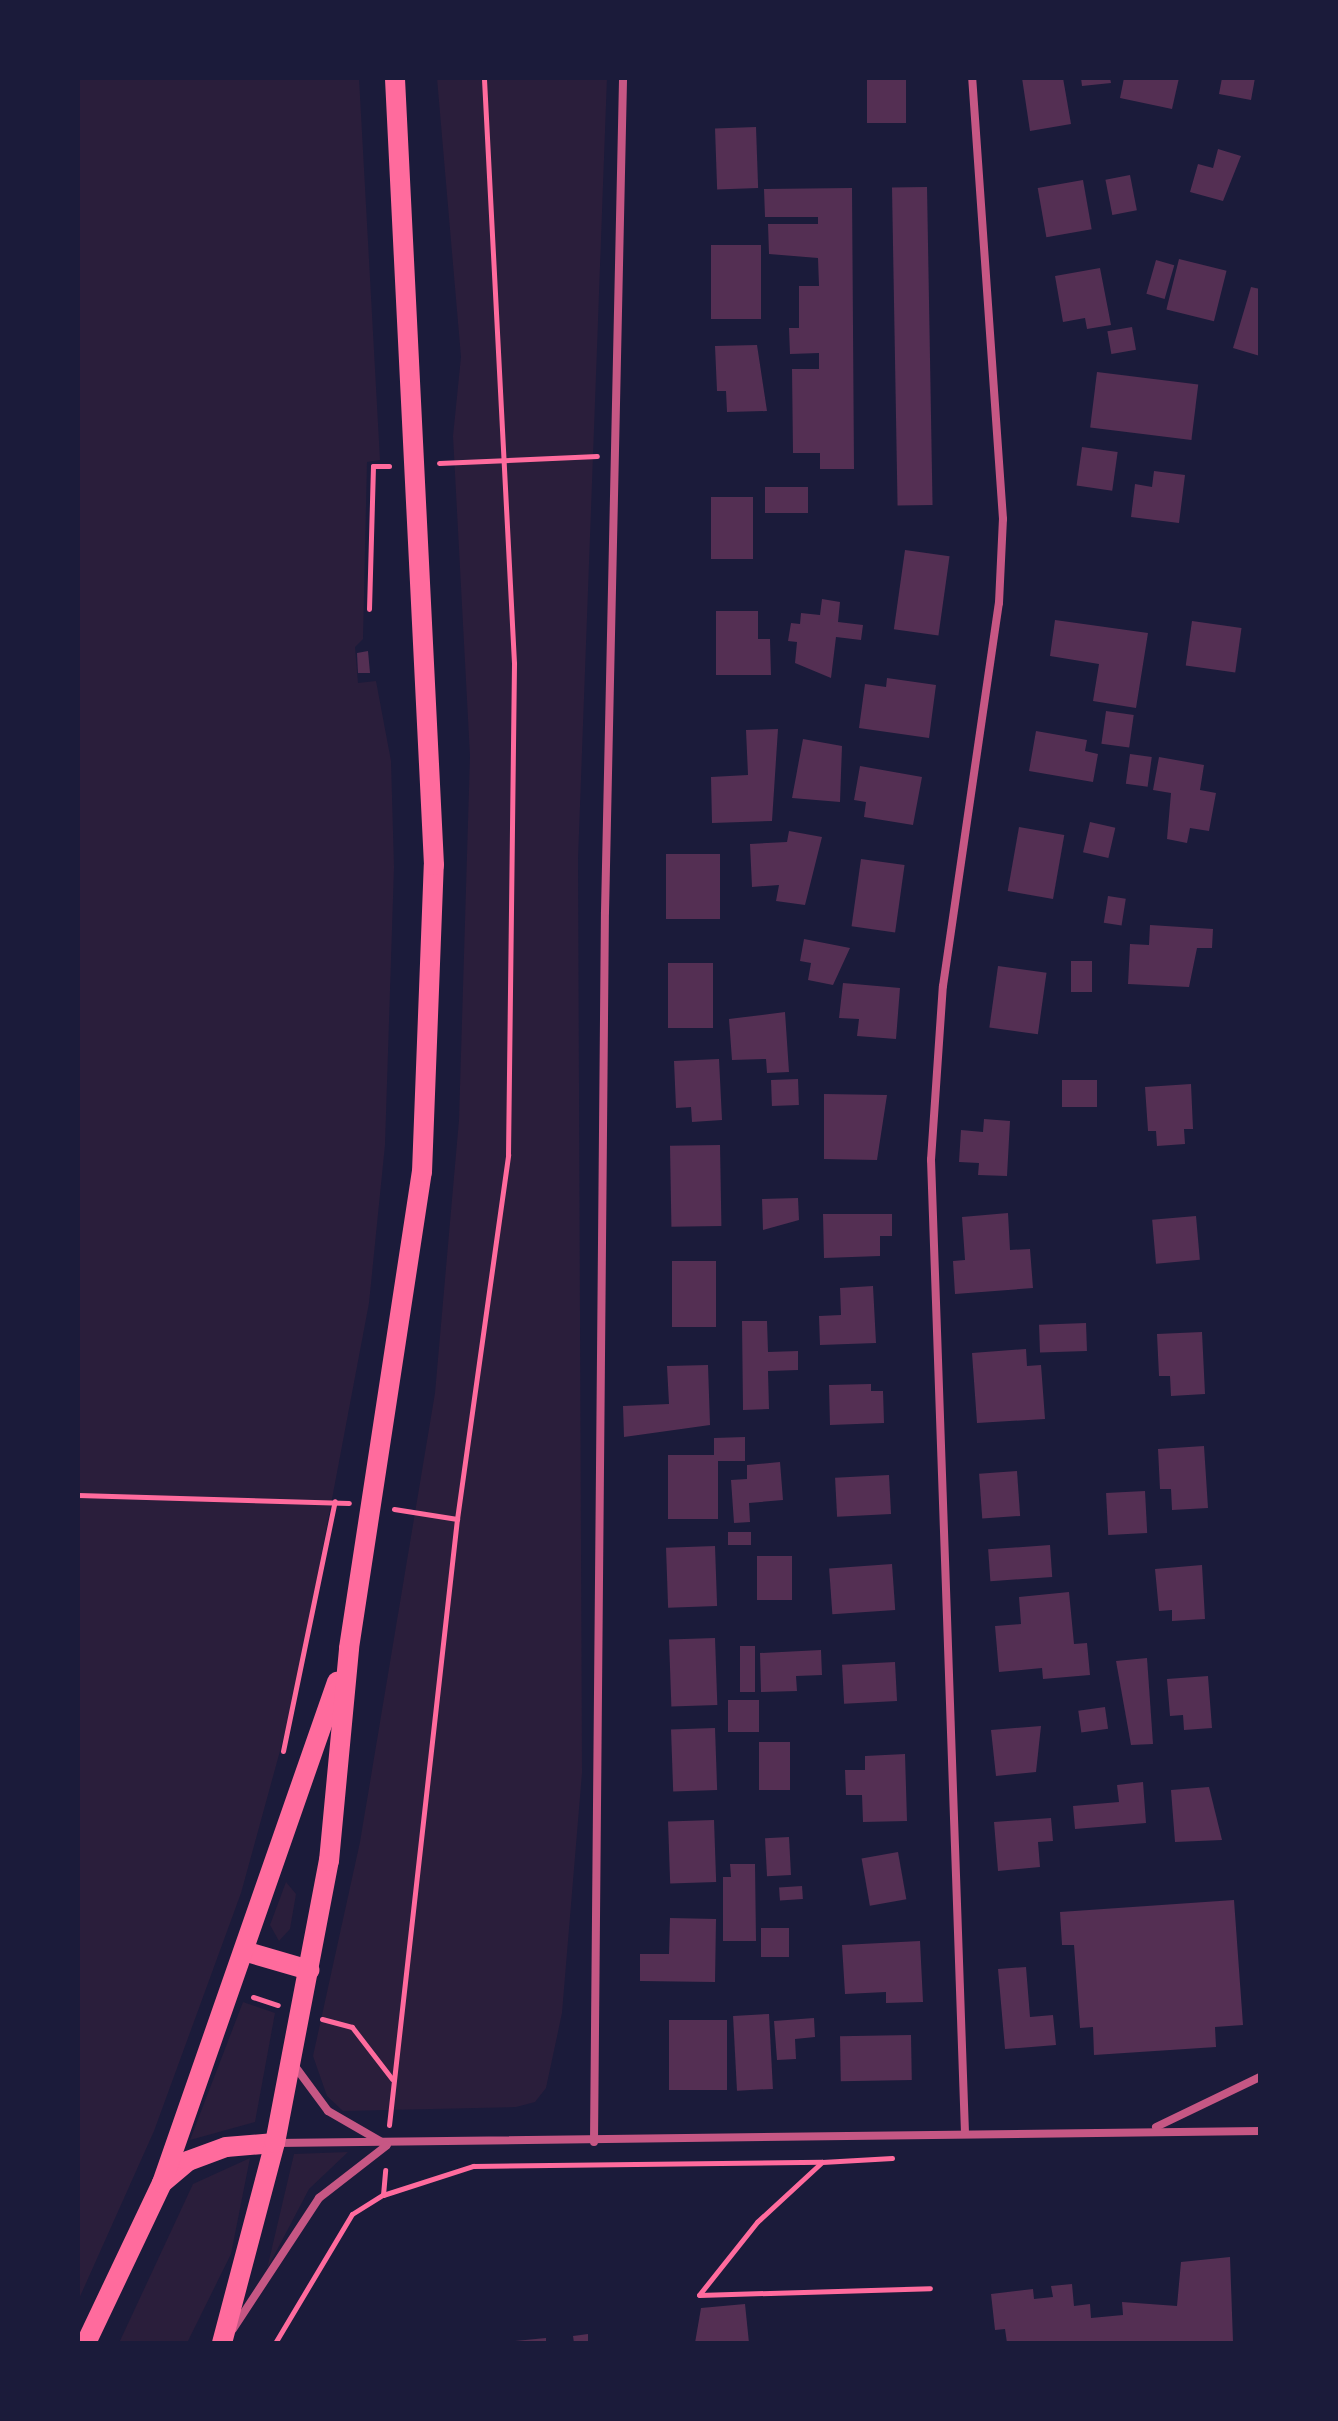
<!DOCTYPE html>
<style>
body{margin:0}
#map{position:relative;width:1338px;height:2421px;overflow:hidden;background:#1b1b3a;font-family:"Roboto Condensed",sans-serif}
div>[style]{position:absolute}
.green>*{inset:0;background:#2a1e3b}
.building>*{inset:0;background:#542f53;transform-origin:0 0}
.path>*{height:5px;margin:-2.5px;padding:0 2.5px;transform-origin:2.5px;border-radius:2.5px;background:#ff6b9d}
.minor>*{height:8px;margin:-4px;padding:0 4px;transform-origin:4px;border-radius:4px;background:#c65784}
.primary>*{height:20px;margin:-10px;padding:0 10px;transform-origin:10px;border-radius:10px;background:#ff6b9d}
span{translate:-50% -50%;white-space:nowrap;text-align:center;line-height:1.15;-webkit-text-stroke:7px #1b1b3a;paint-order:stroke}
.frame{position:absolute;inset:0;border:80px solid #1b1b3a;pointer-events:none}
</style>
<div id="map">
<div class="green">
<div style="clip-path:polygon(78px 78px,359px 78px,380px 460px,367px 462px,363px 639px,355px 647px,358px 683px,376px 681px,391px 761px,394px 867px,385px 1145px,369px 1303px,294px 1700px,241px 1893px,154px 2131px,78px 2301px)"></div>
<div style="clip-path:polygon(437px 78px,607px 78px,578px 860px,582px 1773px,562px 2013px,546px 2088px,535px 2102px,516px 2107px,343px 2111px,327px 2096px,313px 2056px,360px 1842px,435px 1393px,459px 1120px,470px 756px,453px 436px,461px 357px)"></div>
<div style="clip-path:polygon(286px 1882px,296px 1894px,290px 1929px,279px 1941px,270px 1925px)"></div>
<div style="clip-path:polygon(243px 2002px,275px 2013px,255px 2122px,190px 2140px)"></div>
<div style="clip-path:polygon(348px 2152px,309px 2189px,267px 2269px,294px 2154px)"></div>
<div style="clip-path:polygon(250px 2158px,231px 2254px,187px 2343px,119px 2343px,193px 2184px)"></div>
</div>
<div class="building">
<div style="left:867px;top:78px;width:39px;height:45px"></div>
<div style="clip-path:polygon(1022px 78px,1063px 78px,1071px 124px,1030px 131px)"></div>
<div style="clip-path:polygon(1081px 78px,1110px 78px,1111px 83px,1082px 86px)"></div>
<div style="clip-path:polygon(1124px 78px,1179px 78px,1172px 109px,1120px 98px)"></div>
<div style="clip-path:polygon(1222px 78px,1255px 78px,1251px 100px,1219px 94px)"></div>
<div style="left:756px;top:127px;width:61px;height:41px;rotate:88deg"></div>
<div style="clip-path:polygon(1218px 149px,1241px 156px,1223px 201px,1190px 192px,1198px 164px,1213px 168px)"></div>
<div style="left:1130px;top:175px;width:36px;height:25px;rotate:79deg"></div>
<div style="left:1083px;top:180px;width:50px;height:46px;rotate:80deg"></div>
<div style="left:927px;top:187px;width:318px;height:35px;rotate:89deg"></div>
<div style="clip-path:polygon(852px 188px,854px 469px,820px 469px,820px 453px,793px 453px,792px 369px,819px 369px,819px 353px,790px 354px,789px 328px,799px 328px,799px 286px,819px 286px,818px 258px,769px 254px,768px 224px,818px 224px,818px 217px,765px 217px,764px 189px)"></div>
<div style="left:711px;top:245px;width:50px;height:74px"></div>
<div style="left:1179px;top:259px;width:49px;height:52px;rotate:14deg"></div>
<div style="left:1156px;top:260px;width:19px;height:35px;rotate:16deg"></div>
<div style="clip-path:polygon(1100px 268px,1111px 325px,1087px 329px,1085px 318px,1063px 322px,1055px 276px)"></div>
<div style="clip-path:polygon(1251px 287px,1260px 289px,1260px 356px,1233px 348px)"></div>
<div style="left:1132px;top:327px;width:23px;height:25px;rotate:80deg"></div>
<div style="clip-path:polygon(757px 345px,767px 411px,727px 412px,726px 391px,717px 391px,715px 346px)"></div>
<div style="left:1097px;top:372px;width:102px;height:56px;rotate:7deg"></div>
<div style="left:1082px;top:447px;width:36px;height:39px;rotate:8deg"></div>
<div style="clip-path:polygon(1154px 471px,1185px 475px,1179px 523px,1131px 517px,1135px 484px,1152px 487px)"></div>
<div style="left:808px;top:487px;width:26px;height:43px;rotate:90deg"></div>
<div style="left:711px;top:497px;width:42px;height:62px"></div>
<div style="left:905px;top:550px;width:45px;height:80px;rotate:8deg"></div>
<div style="clip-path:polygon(822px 599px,840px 602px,838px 622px,863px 625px,861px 640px,836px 637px,831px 678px,795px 663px,797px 642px,788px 641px,791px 623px,800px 624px,801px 613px,820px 615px)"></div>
<div style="clip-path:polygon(716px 611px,758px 611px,758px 639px,770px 639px,771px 675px,716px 675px)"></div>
<div style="clip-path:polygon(1055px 620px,1148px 633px,1136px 708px,1093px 701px,1099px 664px,1050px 656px)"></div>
<div style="left:1192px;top:621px;width:50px;height:45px;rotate:8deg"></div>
<div style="clip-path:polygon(368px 651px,370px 673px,358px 673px,357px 653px)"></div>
<div style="clip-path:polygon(887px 678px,936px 685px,929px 738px,859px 728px,865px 684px,886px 687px)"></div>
<div style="left:1106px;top:711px;width:28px;height:33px;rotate:8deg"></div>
<div style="clip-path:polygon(778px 729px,772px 821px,712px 823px,711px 777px,748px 775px,746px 730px)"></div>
<div style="clip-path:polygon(1036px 731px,1087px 740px,1085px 751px,1098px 754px,1093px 782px,1029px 771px)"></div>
<div style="clip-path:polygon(803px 739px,842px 746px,840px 802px,792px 798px)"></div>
<div style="left:1130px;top:754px;width:22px;height:30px;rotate:8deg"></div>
<div style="clip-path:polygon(1159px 757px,1204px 765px,1200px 790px,1216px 793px,1209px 831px,1190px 828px,1187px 843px,1167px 839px,1171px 793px,1153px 790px)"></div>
<div style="clip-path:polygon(860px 766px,922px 777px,913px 825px,864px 817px,866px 802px,854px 800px)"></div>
<div style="left:1090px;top:822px;width:26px;height:31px;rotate:13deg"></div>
<div style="left:1019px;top:827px;width:46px;height:65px;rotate:10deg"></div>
<div style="clip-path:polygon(789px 831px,822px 837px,805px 905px,776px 901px,779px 885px,752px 887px,750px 844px,787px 842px)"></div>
<div style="left:666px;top:854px;width:54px;height:65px"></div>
<div style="left:861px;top:859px;width:44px;height:68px;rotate:8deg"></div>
<div style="left:1108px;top:896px;width:18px;height:27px;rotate:9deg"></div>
<div style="clip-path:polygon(1150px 925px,1213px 929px,1212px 948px,1197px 948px,1189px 987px,1128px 984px,1130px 944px,1149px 945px)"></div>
<div style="clip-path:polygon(804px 939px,850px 948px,833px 985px,808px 980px,811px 963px,800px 961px)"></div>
<div style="left:1092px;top:961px;width:31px;height:21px;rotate:90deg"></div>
<div style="left:668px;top:963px;width:45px;height:65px"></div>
<div style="left:998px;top:966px;width:49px;height:62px;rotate:8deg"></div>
<div style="clip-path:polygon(843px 983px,900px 988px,896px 1039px,857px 1036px,859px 1019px,839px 1018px)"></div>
<div style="clip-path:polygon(785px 1012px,789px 1072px,767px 1073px,766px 1059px,732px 1060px,729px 1019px)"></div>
<div style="clip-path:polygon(719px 1059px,722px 1120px,692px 1122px,691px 1107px,676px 1108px,674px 1061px)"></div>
<div style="left:798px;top:1079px;width:26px;height:27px;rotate:88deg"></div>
<div style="left:1062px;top:1080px;width:35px;height:27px"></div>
<div style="clip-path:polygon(1191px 1084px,1193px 1129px,1184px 1129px,1185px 1144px,1157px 1146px,1156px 1131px,1148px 1131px,1145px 1087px)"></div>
<div style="clip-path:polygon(824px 1094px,887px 1095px,877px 1160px,824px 1159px)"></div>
<div style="clip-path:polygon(984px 1119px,1010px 1121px,1007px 1176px,978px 1175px,979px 1163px,959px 1162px,961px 1130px,983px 1132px)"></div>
<div style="left:720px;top:1145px;width:81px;height:50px;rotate:89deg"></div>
<div style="clip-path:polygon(798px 1198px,799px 1220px,763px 1230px,762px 1199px)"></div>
<div style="clip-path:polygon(1008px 1213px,1010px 1250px,1030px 1249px,1033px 1288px,955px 1294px,953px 1261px,965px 1260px,962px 1217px)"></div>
<div style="clip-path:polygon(823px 1214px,892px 1214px,892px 1236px,880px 1236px,880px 1256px,824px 1258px)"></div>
<div style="left:1196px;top:1216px;width:44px;height:44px;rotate:85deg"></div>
<div style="left:672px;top:1261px;width:44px;height:66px"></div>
<div style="clip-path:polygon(873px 1286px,876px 1343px,820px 1345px,819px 1316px,841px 1315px,840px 1288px)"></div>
<div style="clip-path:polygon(742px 1321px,767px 1321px,768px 1352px,798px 1351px,798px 1370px,768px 1371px,769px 1409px,743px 1410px)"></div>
<div style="left:1086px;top:1323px;width:28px;height:47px;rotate:88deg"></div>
<div style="clip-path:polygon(1202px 1332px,1205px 1394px,1171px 1396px,1170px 1376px,1159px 1376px,1157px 1334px)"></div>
<div style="clip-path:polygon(1026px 1349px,1027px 1366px,1041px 1365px,1045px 1419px,977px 1423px,972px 1353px)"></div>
<div style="clip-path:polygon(708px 1365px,710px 1425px,624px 1437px,623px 1406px,669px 1404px,667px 1366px)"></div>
<div style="clip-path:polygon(871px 1384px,871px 1391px,883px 1391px,884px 1423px,830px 1425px,829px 1385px)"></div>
<div style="clip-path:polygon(745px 1437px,745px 1461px,718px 1461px,718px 1519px,668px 1519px,668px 1455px,714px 1455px,714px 1438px)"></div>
<div style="clip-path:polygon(1204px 1446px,1208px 1508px,1172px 1510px,1171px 1489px,1160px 1489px,1158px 1449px)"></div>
<div style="clip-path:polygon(780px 1462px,783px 1500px,749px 1503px,750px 1522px,734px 1523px,731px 1480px,747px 1479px,747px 1465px)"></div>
<div style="left:1017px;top:1471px;width:45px;height:38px;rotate:86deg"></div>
<div style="left:889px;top:1475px;width:39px;height:54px;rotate:87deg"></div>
<div style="left:1145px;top:1491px;width:42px;height:39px;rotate:87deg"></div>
<div style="left:751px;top:1532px;width:13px;height:23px;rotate:90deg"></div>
<div style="left:1050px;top:1545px;width:32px;height:62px;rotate:86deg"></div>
<div style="left:715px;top:1546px;width:60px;height:49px;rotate:88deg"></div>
<div style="left:757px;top:1556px;width:35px;height:44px"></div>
<div style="left:892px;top:1564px;width:46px;height:63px;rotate:86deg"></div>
<div style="clip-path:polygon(1202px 1565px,1205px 1619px,1172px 1621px,1172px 1610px,1159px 1611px,1155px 1569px)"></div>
<div style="clip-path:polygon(1069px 1592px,1074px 1644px,1087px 1643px,1090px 1675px,1043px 1679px,1042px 1668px,999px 1672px,995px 1626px,1021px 1624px,1019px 1597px)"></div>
<div style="left:715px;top:1638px;width:67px;height:46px;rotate:88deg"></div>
<div style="left:740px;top:1646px;width:15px;height:46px"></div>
<div style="clip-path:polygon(821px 1650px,822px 1675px,796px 1676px,797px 1691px,761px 1692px,760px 1653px)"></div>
<div style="clip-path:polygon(1147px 1658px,1153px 1744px,1131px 1745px,1116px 1661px)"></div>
<div style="left:895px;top:1662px;width:39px;height:53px;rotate:87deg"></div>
<div style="clip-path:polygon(1208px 1676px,1212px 1728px,1184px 1730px,1183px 1715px,1170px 1716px,1167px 1679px)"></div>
<div style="left:728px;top:1700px;width:31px;height:32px"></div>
<div style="left:1105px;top:1707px;width:22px;height:27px;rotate:82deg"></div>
<div style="clip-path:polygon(1041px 1726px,1036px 1772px,996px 1776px,991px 1730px)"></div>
<div style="left:715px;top:1728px;width:62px;height:44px;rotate:88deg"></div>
<div style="left:759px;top:1742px;width:31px;height:48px"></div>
<div style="clip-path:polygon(905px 1754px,907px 1821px,863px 1822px,862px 1795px,846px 1795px,845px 1770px,865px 1770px,865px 1756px)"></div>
<div style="clip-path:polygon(1143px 1782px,1146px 1823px,1075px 1829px,1073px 1806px,1119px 1802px,1117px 1785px)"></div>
<div style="clip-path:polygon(1209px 1787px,1222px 1840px,1175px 1842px,1171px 1790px)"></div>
<div style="clip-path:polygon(1051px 1818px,1053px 1841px,1038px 1842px,1040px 1867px,998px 1871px,994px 1822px)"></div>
<div style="left:714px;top:1820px;width:62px;height:46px;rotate:88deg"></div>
<div style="left:789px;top:1837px;width:38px;height:24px;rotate:87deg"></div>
<div style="left:898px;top:1852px;width:48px;height:37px;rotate:80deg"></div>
<div style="clip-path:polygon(730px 1864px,755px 1864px,756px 1941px,723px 1941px,723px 1877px,731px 1877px)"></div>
<div style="left:802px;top:1886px;width:13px;height:23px;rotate:86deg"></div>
<div style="clip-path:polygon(1234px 1900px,1243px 2025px,1215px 2027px,1216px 2047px,1094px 2055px,1093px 2027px,1080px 2028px,1074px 1945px,1062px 1945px,1060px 1912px)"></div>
<div style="clip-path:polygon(670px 1918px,716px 1919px,715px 1982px,640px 1981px,640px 1954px,669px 1954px)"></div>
<div style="left:761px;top:1928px;width:28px;height:29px"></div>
<div style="clip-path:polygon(920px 1941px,923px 2002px,886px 2003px,886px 1992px,845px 1994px,842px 1945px)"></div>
<div style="clip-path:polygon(1026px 1967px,1030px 2017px,1053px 2015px,1056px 2045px,1005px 2049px,998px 1969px)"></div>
<div style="left:769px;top:2014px;width:75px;height:36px;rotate:87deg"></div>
<div style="clip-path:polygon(814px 2018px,815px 2037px,795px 2039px,796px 2059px,777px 2060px,774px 2021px)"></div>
<div style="left:669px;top:2020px;width:58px;height:70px"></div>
<div style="left:911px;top:2035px;width:45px;height:71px;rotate:89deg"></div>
<div style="clip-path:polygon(1230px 2257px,1233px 2341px,1007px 2343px,1005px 2329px,995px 2330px,991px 2294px,1033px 2289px,1034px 2299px,1053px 2297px,1051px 2286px,1072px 2284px,1074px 2306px,1090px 2304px,1091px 2318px,1123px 2315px,1122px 2302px,1177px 2306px,1181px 2262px)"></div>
<div style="clip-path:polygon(745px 2304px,749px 2343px,695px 2343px,701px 2308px)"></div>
<div style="clip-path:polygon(588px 2334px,588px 2343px,574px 2343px,573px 2336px)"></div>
<div style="clip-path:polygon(546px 2338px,546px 2343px,515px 2343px,515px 2341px)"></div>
</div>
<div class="path">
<div style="left:439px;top:463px;width:158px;rotate:-2.5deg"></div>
<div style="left:369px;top:609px;width:143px;rotate:-88.4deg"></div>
<div style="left:373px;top:466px;width:16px"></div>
<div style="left:1260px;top:1013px;width:135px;rotate:90deg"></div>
<div style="left:78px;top:1495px;width:271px;rotate:1.7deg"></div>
<div style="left:394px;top:1509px;width:64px;rotate:9deg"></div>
<div style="left:283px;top:1751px;width:255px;rotate:-78.3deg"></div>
<div style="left:253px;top:1997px;width:26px;rotate:18deg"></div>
<div style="left:322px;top:2019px;width:31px;rotate:15deg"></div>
<div style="left:352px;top:2027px;width:66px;rotate:52.4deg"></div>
<div style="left:389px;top:2125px;width:610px;rotate:-83.6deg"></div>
<div style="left:457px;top:1519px;width:368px;rotate:-82deg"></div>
<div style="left:508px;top:1155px;width:492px;rotate:-89.3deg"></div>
<div style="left:514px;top:663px;width:586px;rotate:-92.94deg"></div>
<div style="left:892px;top:2158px;width:70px;rotate:176.7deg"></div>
<div style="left:822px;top:2162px;width:88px;rotate:137.3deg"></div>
<div style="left:757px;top:2222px;width:93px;rotate:128.5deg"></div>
<div style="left:699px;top:2295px;width:231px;rotate:-1.7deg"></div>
<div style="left:383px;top:2195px;width:25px;rotate:-85deg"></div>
<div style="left:275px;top:2343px;width:150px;rotate:-59.2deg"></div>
<div style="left:352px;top:2214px;width:36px;rotate:-32deg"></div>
<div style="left:383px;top:2195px;width:95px;rotate:-17.9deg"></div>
<div style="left:473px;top:2166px;width:349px;rotate:-0.7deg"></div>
</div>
<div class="minor">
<div style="left:294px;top:2065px;width:57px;rotate:53.5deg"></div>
<div style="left:328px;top:2111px;width:68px;rotate:30deg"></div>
<div style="left:1156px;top:2127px;width:115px;rotate:-25.7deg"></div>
<div style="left:965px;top:2133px;width:974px;rotate:-92deg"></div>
<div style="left:931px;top:1160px;width:174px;rotate:-86.1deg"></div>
<div style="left:943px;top:986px;width:387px;rotate:-81.7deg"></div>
<div style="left:999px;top:603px;width:84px;rotate:-87.3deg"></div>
<div style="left:1003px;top:519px;width:442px;rotate:-94deg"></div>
<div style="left:594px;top:2142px;width:1230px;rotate:-89.49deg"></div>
<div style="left:605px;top:912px;width:834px;rotate:-88.76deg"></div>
<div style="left:276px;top:2143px;width:984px;rotate:-0.7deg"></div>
<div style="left:233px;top:2329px;width:157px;rotate:-56.7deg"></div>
<div style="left:319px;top:2198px;width:85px;rotate:-37.8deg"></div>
</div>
<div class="primary">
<div style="left:247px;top:1952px;width:65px;rotate:16.2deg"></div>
<div style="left:162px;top:2183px;width:34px;rotate:-40deg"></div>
<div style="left:188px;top:2161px;width:40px;rotate:-20.2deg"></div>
<div style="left:226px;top:2147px;width:49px;rotate:-4.7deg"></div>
<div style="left:86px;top:2343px;width:177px;rotate:-64.6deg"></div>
<div style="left:162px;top:2183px;width:531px;rotate:-70.75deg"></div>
<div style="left:222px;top:2343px;width:207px;rotate:-75.2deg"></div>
<div style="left:275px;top:2143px;width:287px;rotate:-79.2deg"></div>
<div style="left:329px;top:1861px;width:214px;rotate:-84.6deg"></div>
<div style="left:349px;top:1648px;width:482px;rotate:-81.3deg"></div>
<div style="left:422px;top:1172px;width:307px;rotate:-87.8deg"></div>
<div style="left:434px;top:865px;width:788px;rotate:-92.84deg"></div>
</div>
<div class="frame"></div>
</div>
